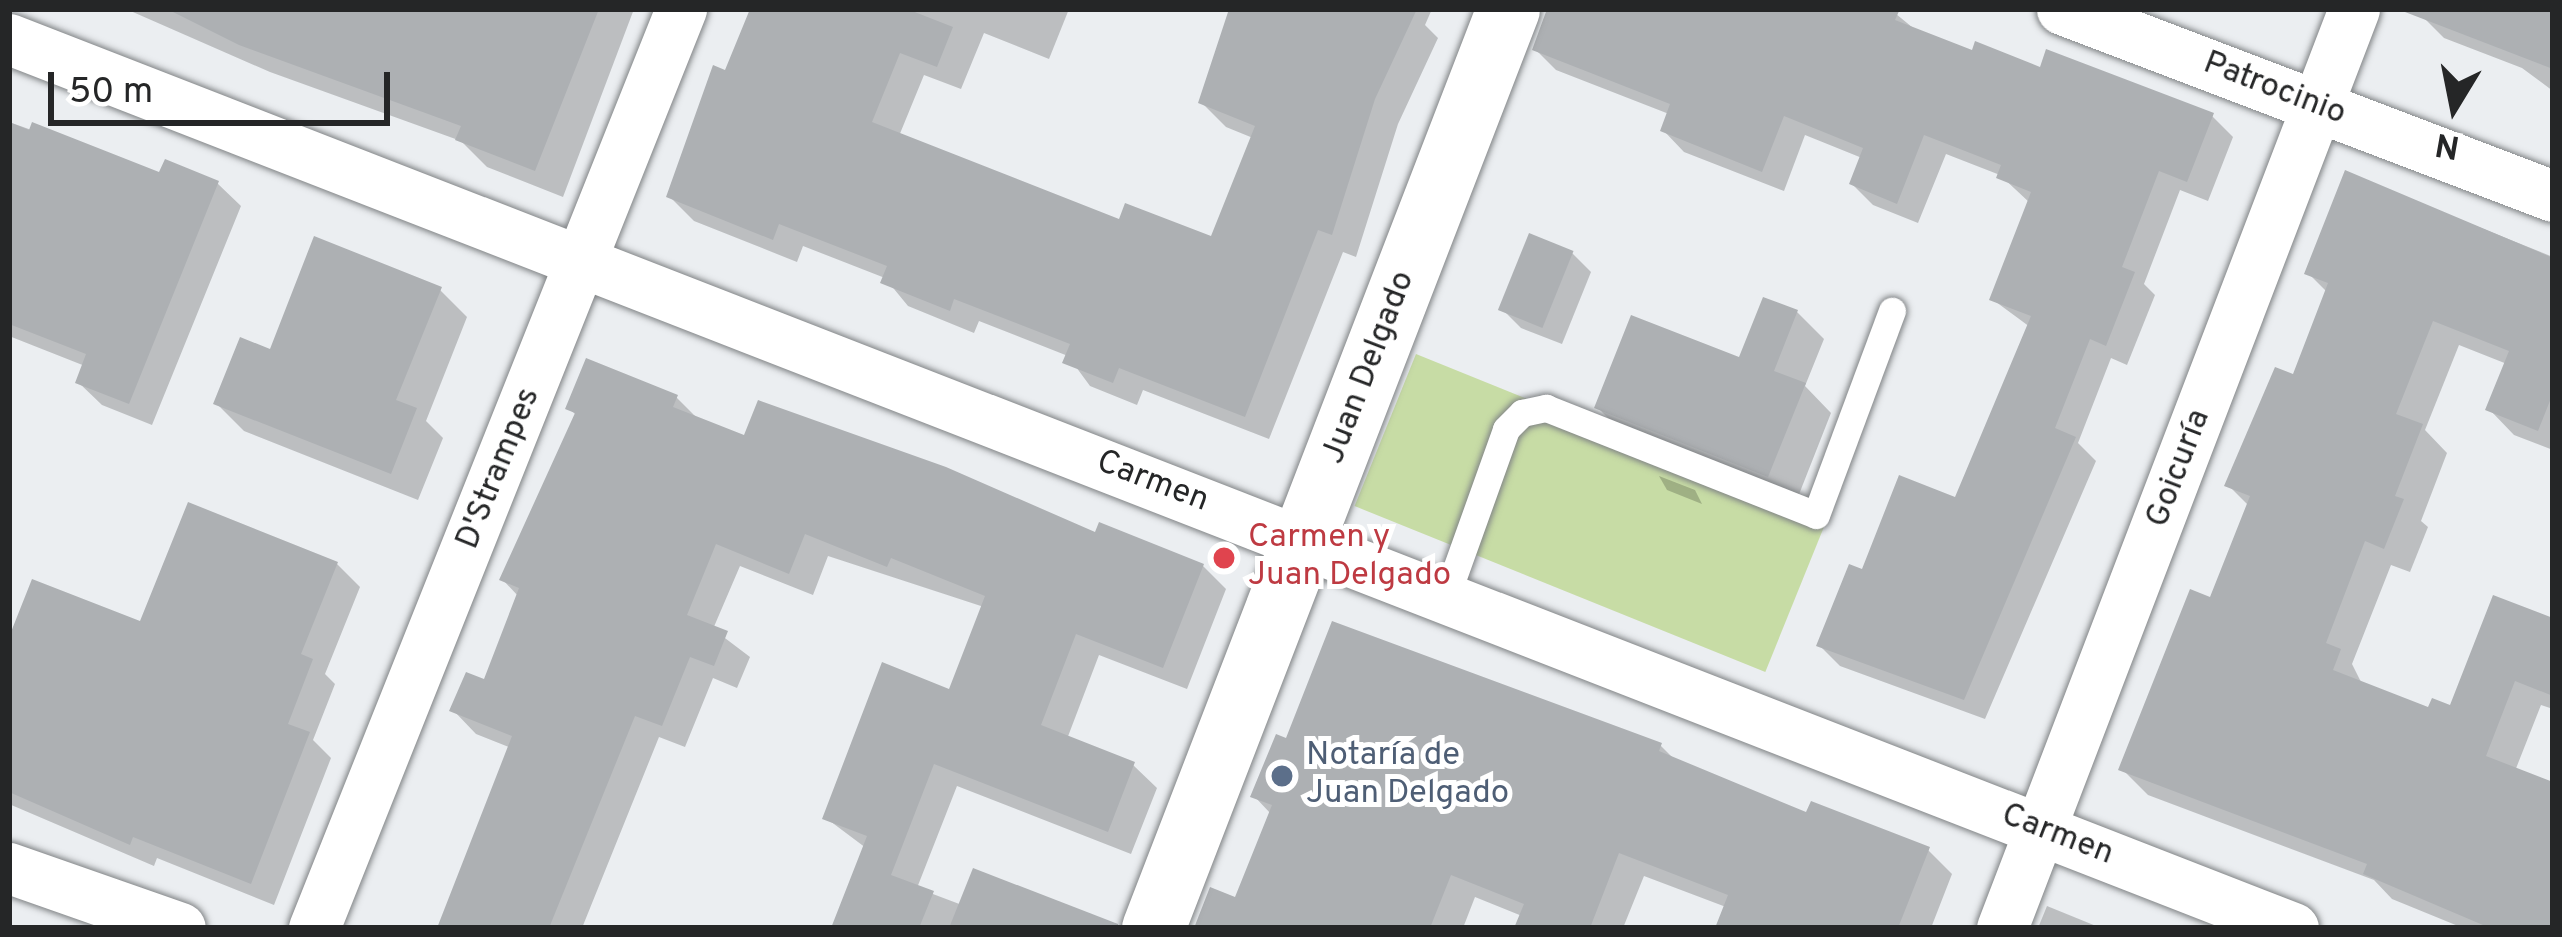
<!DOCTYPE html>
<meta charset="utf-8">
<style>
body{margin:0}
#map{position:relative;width:2562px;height:937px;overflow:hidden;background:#ebeef1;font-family:Overpass,sans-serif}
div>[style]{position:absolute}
.green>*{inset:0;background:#c7dca5;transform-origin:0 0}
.shadow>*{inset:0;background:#0003}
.building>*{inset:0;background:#adb0b3;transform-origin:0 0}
.roads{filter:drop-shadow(0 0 3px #818486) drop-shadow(0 0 3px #818486)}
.service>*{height:27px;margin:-13.5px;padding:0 13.5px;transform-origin:13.5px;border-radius:13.5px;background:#fff}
.minor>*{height:51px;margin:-25.5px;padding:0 25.5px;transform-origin:25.5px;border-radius:25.5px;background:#fff}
.tertiary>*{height:63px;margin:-31.5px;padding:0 31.5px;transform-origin:31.5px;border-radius:31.5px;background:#fff}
.dots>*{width:33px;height:33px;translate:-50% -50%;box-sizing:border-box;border:6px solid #fff;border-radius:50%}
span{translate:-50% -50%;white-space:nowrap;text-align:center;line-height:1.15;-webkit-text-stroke:10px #fff;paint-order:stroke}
.street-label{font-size:33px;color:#252627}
.health-label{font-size:33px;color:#be3a42}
.left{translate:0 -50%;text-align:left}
.service-label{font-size:33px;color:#4e5e75}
.frame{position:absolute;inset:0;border:12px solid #252627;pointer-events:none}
.north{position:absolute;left:2394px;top:48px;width:120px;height:120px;-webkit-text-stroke:9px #fff;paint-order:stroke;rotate:190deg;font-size:33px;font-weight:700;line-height:48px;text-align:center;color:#252627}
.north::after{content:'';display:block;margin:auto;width:42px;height:54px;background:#252627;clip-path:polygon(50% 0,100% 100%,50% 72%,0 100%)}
.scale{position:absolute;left:48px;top:72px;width:342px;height:54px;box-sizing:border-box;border:6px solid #252627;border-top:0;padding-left:15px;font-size:36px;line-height:42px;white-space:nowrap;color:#252627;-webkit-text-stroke:9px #fff;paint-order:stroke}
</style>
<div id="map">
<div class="green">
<div style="left:1416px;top:354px;width:443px;height:164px;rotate:22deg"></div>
</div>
<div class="shadow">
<div style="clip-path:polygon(126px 9px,634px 9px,563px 197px,487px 167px,461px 141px,270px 72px)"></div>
<div style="clip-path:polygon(753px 9px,1069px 9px,1049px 59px,984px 33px,961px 89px,924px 75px,899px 136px,1121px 223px,1213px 240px,1253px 138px,1226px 127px,1202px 103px,1234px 9px,1432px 9px,1425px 25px,1438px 38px,1398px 124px,1356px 257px,1343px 252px,1269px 439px,1143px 390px,1137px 405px,1090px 386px,1068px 356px,979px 321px,974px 333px,908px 306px,885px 278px,803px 246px,797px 262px,694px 221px,670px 197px)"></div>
<div style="clip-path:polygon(1551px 9px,1890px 9px,1918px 32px,1974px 54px,2212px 116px,2233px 137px,2208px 201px,2180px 190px,2144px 284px,2155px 295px,2127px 365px,2111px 358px,2078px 443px,2096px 461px,1985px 719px,1840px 666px,1819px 645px,1864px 573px,1956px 501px,2030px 327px,1992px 299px,2030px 203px,2000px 175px,1946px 154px,1918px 223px,1873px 205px,1852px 184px,1862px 158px,1805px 135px,1784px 191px,1684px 152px,1663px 130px,1669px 114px,1556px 70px,1535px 49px)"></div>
<div style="clip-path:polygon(2425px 9px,2553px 9px,2553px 91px,2522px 68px,2444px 38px,2422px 16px)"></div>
<div style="clip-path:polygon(9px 122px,161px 176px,217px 183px,241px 206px,152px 425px,102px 405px,78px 382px,85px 366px,9px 336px)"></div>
<div style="clip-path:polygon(2347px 174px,2553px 257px,2553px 450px,2514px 435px,2489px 409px,2507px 364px,2459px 345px,2425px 430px,2447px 453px,2421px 521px,2428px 527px,2410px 572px,2391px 565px,2352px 664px,2362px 684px,2430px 710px,2452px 709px,2553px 622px,2553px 709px,2541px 705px,2515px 771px,2553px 785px,2553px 928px,2463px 928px,2392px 899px,2374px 880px,2148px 795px,2122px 769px,2211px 601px,2249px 506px,2228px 485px,2295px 378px,2328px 293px,2308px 273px)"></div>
<div style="clip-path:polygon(1572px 253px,1591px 272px,1562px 344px,1521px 328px,1502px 309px)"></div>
<div style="clip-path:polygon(440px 290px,467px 317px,426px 421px,443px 438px,418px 500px,244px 431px,216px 403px,271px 353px)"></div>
<div style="clip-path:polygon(1797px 312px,1824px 339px,1805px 386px,1831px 413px,1796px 502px,1624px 434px,1597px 407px,1741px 361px)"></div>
<div style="clip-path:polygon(676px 397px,699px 420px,746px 439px,1203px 566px,1226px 589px,1187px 689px,1099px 655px,1067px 739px,1133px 765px,1157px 788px,1131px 854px,957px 786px,917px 888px,962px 905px,1093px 928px,834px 928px,866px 848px,826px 818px,951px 693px,984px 607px,828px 556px,813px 595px,740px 566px,713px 629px,750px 657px,737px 688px,713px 678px,685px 747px,659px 737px,582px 928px,440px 928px,511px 748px,476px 734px,453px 710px,486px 683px,519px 597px,502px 579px,577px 416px,569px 408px)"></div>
<div style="clip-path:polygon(1659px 476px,1695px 490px,1702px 504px,1667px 490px)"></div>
<div style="clip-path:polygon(337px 564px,360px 587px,325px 674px,335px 684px,313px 740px,331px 758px,274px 905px,157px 858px,154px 866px,9px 804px,9px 645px,142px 625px)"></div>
<div style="clip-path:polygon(1661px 746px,1677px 762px,1808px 816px,1928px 850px,1952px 874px,1931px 928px,1718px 928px,1726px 907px,1644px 876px,1623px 928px,1517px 928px,1522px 916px,1475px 897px,1463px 928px,1198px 928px,1237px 901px,1271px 814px,1254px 796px)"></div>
<div style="clip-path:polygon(2047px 906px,2101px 928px,2038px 928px)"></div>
</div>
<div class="building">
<div style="clip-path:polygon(167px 9px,599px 9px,535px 171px,455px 140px,461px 126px,239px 45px)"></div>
<div style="clip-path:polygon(750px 9px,907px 9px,953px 27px,937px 67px,900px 53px,872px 122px,1119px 219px,1125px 203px,1211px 236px,1255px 126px,1198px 103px,1229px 9px,1417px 9px,1375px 99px,1332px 235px,1318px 230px,1245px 417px,1119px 368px,1113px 383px,1062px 363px,1070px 344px,954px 299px,950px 311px,880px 283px,887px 266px,779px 224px,773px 240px,666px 197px,713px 65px,725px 70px)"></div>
<div style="clip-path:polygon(1547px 9px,1900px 9px,1895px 20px,1972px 50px,1975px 41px,2040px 67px,2046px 49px,2214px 113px,2187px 182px,2159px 171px,2122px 267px,2135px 272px,2106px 346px,2090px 339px,2055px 428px,2076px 437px,1964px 700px,1816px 646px,1849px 564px,1862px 569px,1899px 475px,1955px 497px,2031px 316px,1989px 300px,2031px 192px,1996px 178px,2001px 165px,1924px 135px,1897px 204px,1849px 184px,1863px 148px,1784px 116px,1762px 172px,1660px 131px,1670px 104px,1532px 50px)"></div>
<div style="clip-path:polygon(2553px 9px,2553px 69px,2405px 12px,2406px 9px)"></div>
<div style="clip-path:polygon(9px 122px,29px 130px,32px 122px,159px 172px,165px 159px,219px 181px,129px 404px,75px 383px,86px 354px,9px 324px)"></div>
<div style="clip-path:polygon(2345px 170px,2553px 258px,2553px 393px,2538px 431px,2485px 410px,2509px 351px,2433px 321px,2396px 414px,2423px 424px,2395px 496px,2404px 499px,2384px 549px,2365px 541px,2326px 643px,2341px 649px,2333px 670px,2428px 707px,2432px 698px,2450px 705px,2493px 595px,2553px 618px,2553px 696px,2515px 681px,2486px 756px,2553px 782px,2553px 928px,2490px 928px,2363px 874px,2367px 864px,2118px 770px,2190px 589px,2210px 597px,2250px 496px,2224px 486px,2275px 367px,2293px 374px,2328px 283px,2304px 274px)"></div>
<div style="left:1529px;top:233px;width:48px;height:83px;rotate:22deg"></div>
<div style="clip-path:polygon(314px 236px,442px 287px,396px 400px,417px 408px,391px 474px,213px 404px,240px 337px,270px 349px)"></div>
<div style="clip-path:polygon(1763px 297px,1798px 310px,1774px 371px,1806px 383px,1768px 477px,1594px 408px,1631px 315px,1739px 357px)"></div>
<div style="clip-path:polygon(586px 358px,678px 395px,673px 407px,744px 435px,758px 400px,946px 467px,1095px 532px,1099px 522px,1204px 564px,1163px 668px,1076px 634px,1041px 725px,1135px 762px,1108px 832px,934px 764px,891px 875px,934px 891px,919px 928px,831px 928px,867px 836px,822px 819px,882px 662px,949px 689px,985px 596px,891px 558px,887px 567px,805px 534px,789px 574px,716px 544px,687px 615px,728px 631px,714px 666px,690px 657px,662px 726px,635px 716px,549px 928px,437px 928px,512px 736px,449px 711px,466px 672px,484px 679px,519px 588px,499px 580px,575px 413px,565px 409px)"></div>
<div style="clip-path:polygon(188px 502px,338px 562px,301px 654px,313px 659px,288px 724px,310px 732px,251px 884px,133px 837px,130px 845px,9px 792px,9px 637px,32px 579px,140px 621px)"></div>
<div style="clip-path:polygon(1332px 621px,1662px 743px,1659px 751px,1806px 812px,1811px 801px,1930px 847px,1898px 928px,1715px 928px,1728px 895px,1619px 853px,1590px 928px,1514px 928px,1524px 904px,1451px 875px,1430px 928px,1194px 928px,1210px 887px,1235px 897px,1272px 805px,1250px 797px,1276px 734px,1286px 738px)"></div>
<div style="clip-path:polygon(973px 868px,1118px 924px,1118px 928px,949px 928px)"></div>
</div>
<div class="roads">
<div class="service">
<div style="left:1446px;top:597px;width:178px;rotate:-70.3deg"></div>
<div style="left:1506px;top:429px;width:23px;rotate:-45deg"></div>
<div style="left:1522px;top:413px;width:25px;rotate:-12deg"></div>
<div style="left:1546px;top:408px;width:290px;rotate:21.6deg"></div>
<div style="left:1816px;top:515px;width:218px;rotate:-69.6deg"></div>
</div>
<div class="minor">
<div style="left:2062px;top:9px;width:525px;rotate:20.85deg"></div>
<div style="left:9px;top:39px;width:2451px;rotate:21.27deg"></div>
<div style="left:9px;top:868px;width:181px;rotate:19.3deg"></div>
<div style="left:314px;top:928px;width:990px;rotate:-68.23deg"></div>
<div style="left:2002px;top:928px;width:984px;rotate:-69.04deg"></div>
</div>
<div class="tertiary">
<div style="left:1153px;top:928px;width:985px;rotate:-68.88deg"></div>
</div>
</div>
<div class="dots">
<div style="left:1224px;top:558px;background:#e0444e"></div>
<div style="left:1282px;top:776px;background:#5c6f8a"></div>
</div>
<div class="street-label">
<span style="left:2274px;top:90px;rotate:21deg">Patrocinio</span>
<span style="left:1370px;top:368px;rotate:-69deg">Juan Delgado</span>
<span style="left:500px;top:469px;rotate:-68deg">D'Strampes</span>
<span style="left:2180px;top:469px;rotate:-69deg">Goicuría</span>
<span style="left:1152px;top:483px;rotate:21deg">Carmen</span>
<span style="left:2057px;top:836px;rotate:21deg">Carmen</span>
</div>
<div class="health-label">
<span class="left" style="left:1248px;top:558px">Carmen y<br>Juan Delgado</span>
</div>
<div class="service-label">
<span class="left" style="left:1306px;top:776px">Notaría de<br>Juan Delgado</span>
</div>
<div class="frame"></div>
<div class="north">N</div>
<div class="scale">50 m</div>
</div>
